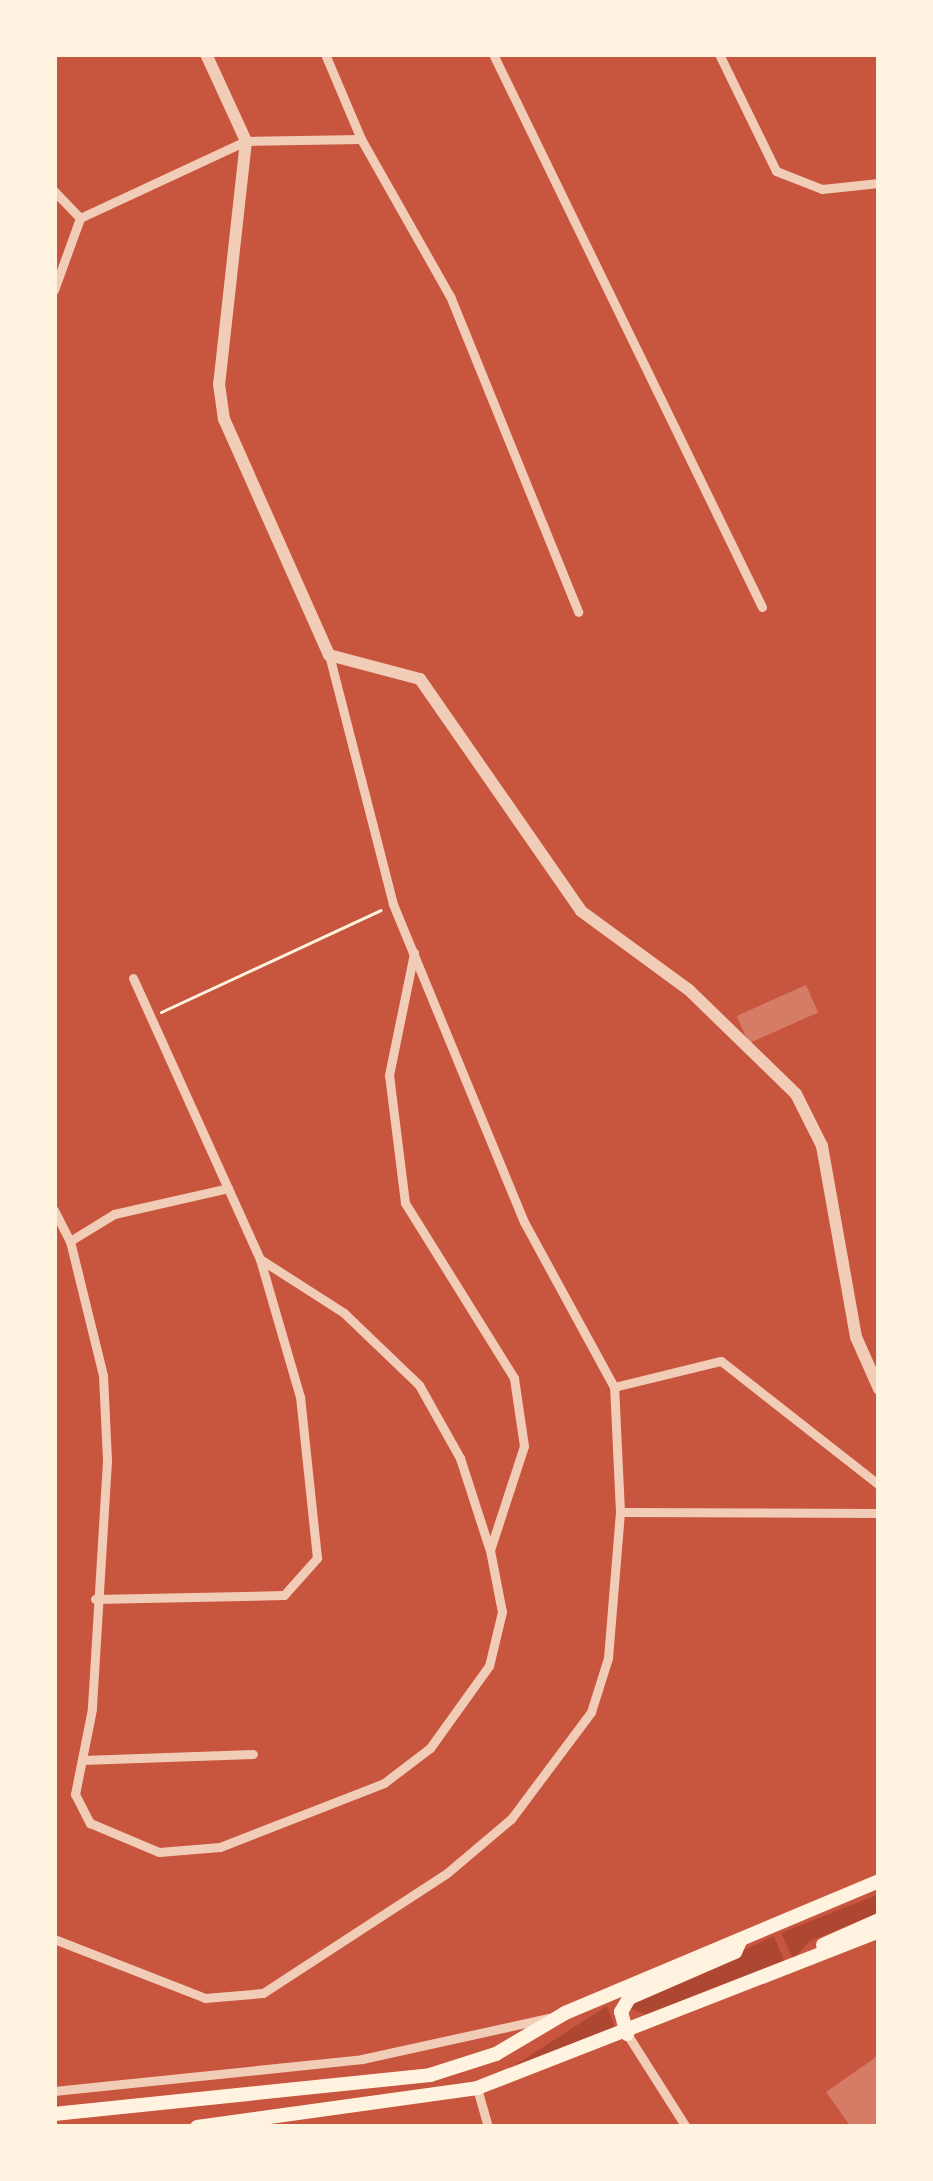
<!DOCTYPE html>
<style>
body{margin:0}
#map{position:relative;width:933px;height:2181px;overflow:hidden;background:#c8553d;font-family:Rubik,sans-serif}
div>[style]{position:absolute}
.green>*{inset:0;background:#ae4732}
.building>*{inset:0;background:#d67c66;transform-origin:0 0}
.path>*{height:3px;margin:-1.5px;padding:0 1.5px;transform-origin:1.5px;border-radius:1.5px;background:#fff3e0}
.minor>*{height:9px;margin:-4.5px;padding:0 4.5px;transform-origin:4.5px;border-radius:4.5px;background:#f1ccb7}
.tertiary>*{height:12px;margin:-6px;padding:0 6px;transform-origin:6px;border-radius:6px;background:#f1ccb7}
.secondary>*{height:14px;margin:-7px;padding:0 7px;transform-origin:7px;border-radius:7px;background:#fff3e0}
span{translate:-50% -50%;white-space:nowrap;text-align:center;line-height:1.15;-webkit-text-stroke:9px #fff3e0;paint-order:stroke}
.frame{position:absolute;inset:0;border:57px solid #fff3e0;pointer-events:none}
</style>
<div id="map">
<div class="green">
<div style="clip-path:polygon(879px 1894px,879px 1913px,810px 1941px,793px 1959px,781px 1933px)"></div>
<div style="clip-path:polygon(774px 1936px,785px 1963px,649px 2015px,631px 2009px,636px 2000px)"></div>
<div style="clip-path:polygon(607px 2006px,616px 2030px,509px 2069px)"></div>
</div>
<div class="building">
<div style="left:806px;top:985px;width:30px;height:76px;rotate:66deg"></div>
<div style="clip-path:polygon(879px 2055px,879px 2127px,851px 2127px,826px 2092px)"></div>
</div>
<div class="path">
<div style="left:161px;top:1012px;width:242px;rotate:-24.9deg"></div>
</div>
<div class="minor">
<div style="left:325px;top:54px;width:92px;rotate:67deg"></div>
<div style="left:361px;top:139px;width:180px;rotate:60.5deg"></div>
<div style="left:450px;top:296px;width:341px;rotate:67.9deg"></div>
<div style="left:493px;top:54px;width:615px;rotate:64.06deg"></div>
<div style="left:719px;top:54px;width:130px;rotate:64deg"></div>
<div style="left:776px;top:171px;width:49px;rotate:21.4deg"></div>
<div style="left:822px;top:189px;width:57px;rotate:-6deg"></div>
<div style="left:54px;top:191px;width:37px;rotate:46deg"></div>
<div style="left:54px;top:290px;width:77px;rotate:-70.1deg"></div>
<div style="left:80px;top:218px;width:183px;rotate:-24.9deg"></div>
<div style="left:246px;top:141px;width:115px;rotate:-1deg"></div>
<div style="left:133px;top:978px;width:308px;rotate:65.7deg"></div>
<div style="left:260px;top:1259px;width:100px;rotate:32.7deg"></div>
<div style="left:344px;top:1313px;width:104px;rotate:43.8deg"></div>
<div style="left:419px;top:1385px;width:84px;rotate:60.7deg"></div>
<div style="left:460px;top:1458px;width:95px;rotate:72.1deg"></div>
<div style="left:54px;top:1210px;width:35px;rotate:63deg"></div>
<div style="left:70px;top:1241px;width:138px;rotate:76.2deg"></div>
<div style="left:103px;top:1375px;width:86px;rotate:87.3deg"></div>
<div style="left:107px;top:1461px;width:248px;rotate:93.5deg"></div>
<div style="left:92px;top:1709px;width:87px;rotate:101.3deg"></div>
<div style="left:75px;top:1794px;width:33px;rotate:63deg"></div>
<div style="left:90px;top:1823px;width:75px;rotate:22.8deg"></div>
<div style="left:159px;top:1852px;width:61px;rotate:-4.7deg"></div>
<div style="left:220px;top:1847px;width:176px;rotate:-21.3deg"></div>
<div style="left:384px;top:1783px;width:58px;rotate:-37.3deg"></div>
<div style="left:430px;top:1748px;width:101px;rotate:-54.3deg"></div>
<div style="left:489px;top:1666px;width:56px;rotate:-76.5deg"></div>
<div style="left:502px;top:1612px;width:63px;rotate:-101deg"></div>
<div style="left:490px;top:1550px;width:109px;rotate:-71.9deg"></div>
<div style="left:524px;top:1446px;width:69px;rotate:-98.4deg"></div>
<div style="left:514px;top:1378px;width:206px;rotate:-121.9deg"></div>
<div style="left:405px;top:1203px;width:129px;rotate:-97.1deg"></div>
<div style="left:389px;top:1075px;width:125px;rotate:-78.4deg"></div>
<div style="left:70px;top:1241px;width:52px;rotate:-31.5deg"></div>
<div style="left:114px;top:1214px;width:117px;rotate:-12.8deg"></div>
<div style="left:614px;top:1387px;width:110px;rotate:-13.7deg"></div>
<div style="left:721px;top:1361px;width:201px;rotate:38.1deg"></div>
<div style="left:620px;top:1512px;width:259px;rotate:0.2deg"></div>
<div style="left:95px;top:1599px;width:189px;rotate:-1.2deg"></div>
<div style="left:284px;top:1595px;width:50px;rotate:-48.3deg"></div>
<div style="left:317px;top:1558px;width:162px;rotate:-96deg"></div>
<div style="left:300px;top:1397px;width:144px;rotate:-106.2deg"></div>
<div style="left:82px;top:1760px;width:171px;rotate:-2deg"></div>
<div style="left:54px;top:1939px;width:162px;rotate:21.3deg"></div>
<div style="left:205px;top:1998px;width:58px;rotate:-4.9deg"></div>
<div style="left:263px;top:1993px;width:220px;rotate:-33.1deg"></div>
<div style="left:447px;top:1873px;width:84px;rotate:-40.2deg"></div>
<div style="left:511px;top:1819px;width:134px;rotate:-53.2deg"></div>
<div style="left:591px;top:1712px;width:57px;rotate:-72.5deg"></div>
<div style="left:608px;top:1658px;width:146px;rotate:-85.3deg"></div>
<div style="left:620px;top:1512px;width:125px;rotate:-92.7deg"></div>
<div style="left:614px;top:1387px;width:188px;rotate:-118.6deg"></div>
<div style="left:524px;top:1222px;width:344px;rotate:-112.4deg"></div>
<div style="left:393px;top:904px;width:257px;rotate:-104.4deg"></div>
<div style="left:627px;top:2034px;width:110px;rotate:57.6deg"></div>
<div style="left:477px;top:2088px;width:41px;rotate:74.2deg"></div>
<div style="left:54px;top:2091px;width:310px;rotate:-5.9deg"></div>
<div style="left:362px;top:2059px;width:191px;rotate:-12.4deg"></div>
</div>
<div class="tertiary">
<div style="left:206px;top:54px;width:96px;rotate:65.3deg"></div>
<div style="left:246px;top:141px;width:244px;rotate:96.3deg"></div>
<div style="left:219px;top:384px;width:35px;rotate:82deg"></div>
<div style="left:224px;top:419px;width:258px;rotate:66deg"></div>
<div style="left:329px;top:655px;width:94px;rotate:14.8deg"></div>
<div style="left:420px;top:679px;width:282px;rotate:55.2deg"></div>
<div style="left:581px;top:911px;width:134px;rotate:36.2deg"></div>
<div style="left:689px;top:990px;width:149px;rotate:44.2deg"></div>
<div style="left:796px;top:1094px;width:58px;rotate:63.4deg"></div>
<div style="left:822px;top:1146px;width:194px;rotate:79.9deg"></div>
<div style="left:856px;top:1337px;width:57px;rotate:66.1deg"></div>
</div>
<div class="secondary">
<div style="left:823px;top:1945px;width:61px;rotate:-24.1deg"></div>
<div style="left:627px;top:2034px;width:23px;rotate:-105deg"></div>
<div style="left:621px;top:2012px;width:16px;rotate:-60deg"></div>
<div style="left:629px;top:1998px;width:116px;rotate:-23.5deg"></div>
<div style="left:735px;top:1952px;width:14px;rotate:-65deg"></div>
<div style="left:54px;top:2114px;width:378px;rotate:-5.9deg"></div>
<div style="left:430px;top:2075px;width:69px;rotate:-17.7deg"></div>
<div style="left:496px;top:2054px;width:80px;rotate:-30.7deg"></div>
<div style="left:565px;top:2013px;width:341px;rotate:-22.8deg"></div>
<div style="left:197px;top:2127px;width:283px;rotate:-7.9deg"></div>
<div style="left:477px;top:2088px;width:432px;rotate:-21.3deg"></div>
</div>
<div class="frame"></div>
</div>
